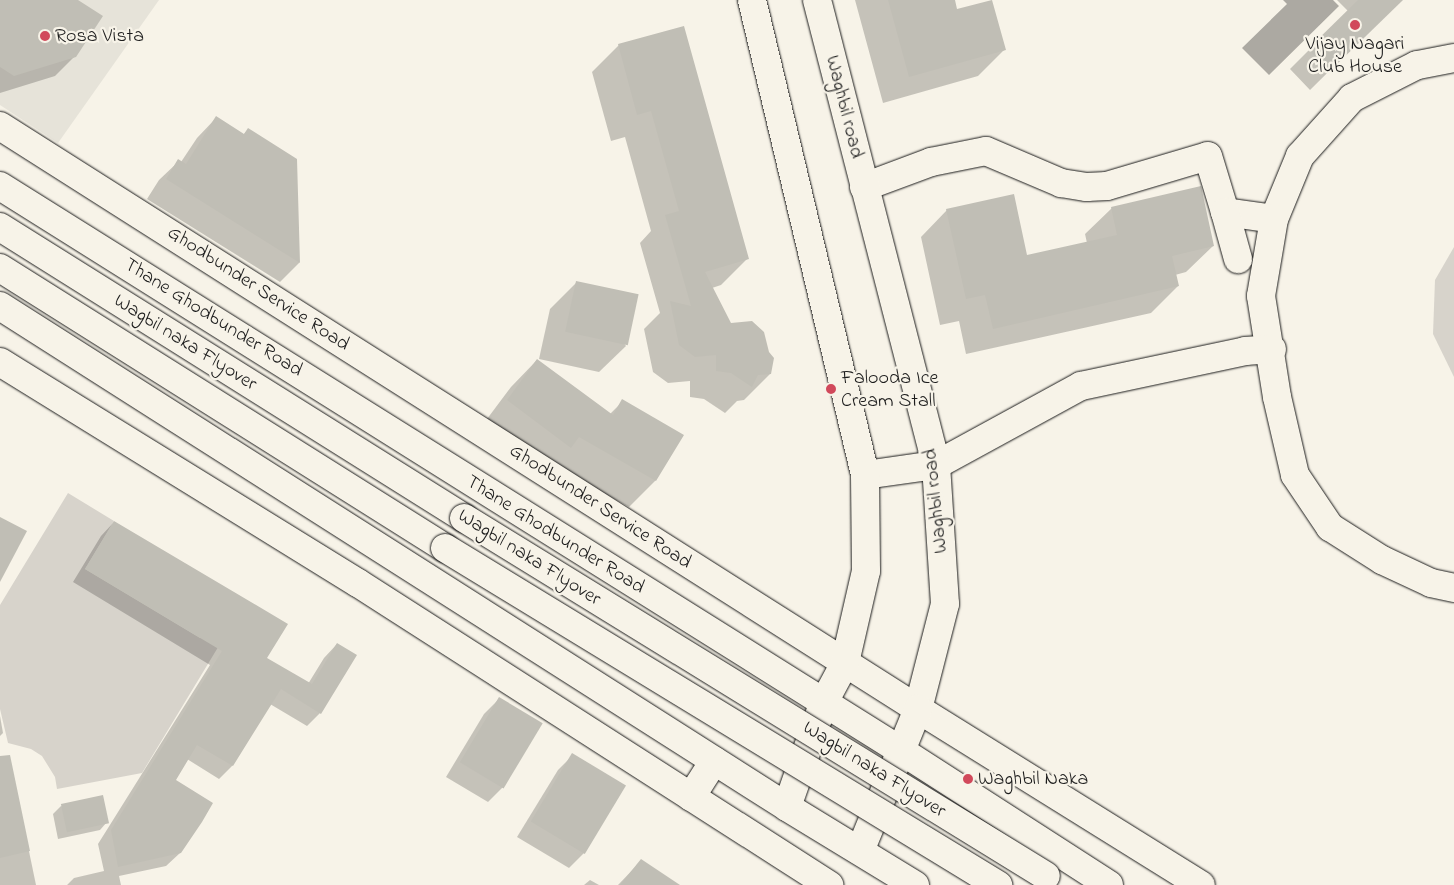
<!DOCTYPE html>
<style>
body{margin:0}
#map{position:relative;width:1454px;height:885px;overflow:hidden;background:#f7f3e8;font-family:"Indie Flower",sans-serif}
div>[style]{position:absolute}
.built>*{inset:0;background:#e6e3d9}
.green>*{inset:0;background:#d7d3cb}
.water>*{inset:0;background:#aca9a2}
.shadow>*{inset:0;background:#0003}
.building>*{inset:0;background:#c0beb5;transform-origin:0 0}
.roads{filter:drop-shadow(0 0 1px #1c1c1c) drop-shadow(0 0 1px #1c1c1c)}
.minor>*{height:28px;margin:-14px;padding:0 14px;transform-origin:14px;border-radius:14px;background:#f7f3e8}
.major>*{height:28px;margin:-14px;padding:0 14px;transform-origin:14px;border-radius:14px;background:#f7f3e8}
.bridges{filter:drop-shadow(0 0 1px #1c1c1c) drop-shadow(0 0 1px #1c1c1c)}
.major-bridge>*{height:28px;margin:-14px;padding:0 14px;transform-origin:14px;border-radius:14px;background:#f7f3e8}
.dots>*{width:14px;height:14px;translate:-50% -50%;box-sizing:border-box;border:2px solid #f7f3e8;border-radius:50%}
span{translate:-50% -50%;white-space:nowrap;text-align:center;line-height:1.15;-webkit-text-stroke:4.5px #f7f3e8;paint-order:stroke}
.poi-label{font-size:20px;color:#1c1c1c}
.left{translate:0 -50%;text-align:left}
.street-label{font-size:20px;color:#1c1c1c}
</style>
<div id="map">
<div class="built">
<div style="clip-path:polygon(0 0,159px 0,58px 143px,0 105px)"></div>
</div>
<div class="green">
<div style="clip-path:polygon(1454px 247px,1454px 377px,1433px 334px,1435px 280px)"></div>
<div style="clip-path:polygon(68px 493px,114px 521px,85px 569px,200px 638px,229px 590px,246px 601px,142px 773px,57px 789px,55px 777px,42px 756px,31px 749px,8px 743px,0 709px,0 605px)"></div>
</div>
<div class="water">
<div style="clip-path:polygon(1283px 0,1333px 0,1339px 6px,1269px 75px,1242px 48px,1287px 4px)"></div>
</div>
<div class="shadow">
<div style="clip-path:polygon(0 0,76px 0,75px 56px,55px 76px,0 93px)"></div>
<div style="clip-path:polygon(855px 0,954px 0,956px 10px,1005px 49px,978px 76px,883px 103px)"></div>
<div style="clip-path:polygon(1337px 0,1401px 0,1310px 90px,1290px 69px,1348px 11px)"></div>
<div style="clip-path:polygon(619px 45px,747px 259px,721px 285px,712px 288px,730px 324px,770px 374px,744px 400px,737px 401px,725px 413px,704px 399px,690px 397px,690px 381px,668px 383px,653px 372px,644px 329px,660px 313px,640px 243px,651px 231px,625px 137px,611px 141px,592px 72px)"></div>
<div style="clip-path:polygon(216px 118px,243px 135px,248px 130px,296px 160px,299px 263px,280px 282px,147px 199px,159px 180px,179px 161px,181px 162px,197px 138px)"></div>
<div style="clip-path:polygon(1112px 208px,1213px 246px,1186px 272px,1175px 275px,1178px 286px,1151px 313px,966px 354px,959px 321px,940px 325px,921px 237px,947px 210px,1026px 257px,1087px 243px,1085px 234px)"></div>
<div style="clip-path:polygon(577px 282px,626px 346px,599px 372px,539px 359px,550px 309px)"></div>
<div style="clip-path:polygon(537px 360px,610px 414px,623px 401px,682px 435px,655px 481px,629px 507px,481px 427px,511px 387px)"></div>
<div style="clip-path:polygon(114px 522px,266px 658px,308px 684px,324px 658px,337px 644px,320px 713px,307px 726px,270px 704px,232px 766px,219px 779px,187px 759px,174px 780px,180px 853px,166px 866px,119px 876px,121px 885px,67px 885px,74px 878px,104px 871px,98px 844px,210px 665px,73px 582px,101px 536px)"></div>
<div style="clip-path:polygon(499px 699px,503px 787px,488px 802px,446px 777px,484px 714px)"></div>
<div style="clip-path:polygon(0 716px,3px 733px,0 736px)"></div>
<div style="clip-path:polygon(573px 755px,584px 853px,569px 868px,517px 837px,558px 770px)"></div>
<div style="clip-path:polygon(14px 779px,36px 885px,0 885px,0 782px)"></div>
<div style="clip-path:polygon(61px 806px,107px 822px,100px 830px,58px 839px,53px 814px)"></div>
<div style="clip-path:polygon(641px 861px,678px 885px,618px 885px)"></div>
<div style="clip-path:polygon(590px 880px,599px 885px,584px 885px)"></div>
</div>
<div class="building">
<div style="clip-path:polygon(0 0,78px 0,103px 16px,76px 57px,14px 76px,0 67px)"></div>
<div style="clip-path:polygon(888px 0,955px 0,957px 9px,992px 0,1006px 50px,909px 77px)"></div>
<div style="clip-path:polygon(1358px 0,1403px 0,1330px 71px,1308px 49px)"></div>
<div style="clip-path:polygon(684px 26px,749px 259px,705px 272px,731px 323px,752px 321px,764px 332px,769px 352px,774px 358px,771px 374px,758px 375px,752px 387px,731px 373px,716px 371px,716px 355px,695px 357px,679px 345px,670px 301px,691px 306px,665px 215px,679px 211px,651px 111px,637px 115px,618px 44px)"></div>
<div style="clip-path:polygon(216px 116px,244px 134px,248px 128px,297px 159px,300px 263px,166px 179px,178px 159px,186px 164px)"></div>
<div style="clip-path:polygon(1201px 186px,1214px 246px,1172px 256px,1179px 286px,993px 329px,985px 295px,966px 299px,946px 209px,1014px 194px,1027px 255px,1117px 235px,1111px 207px)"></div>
<div style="left:576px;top:281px;width:64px;height:52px;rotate:12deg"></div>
<div style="clip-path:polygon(537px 359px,613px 415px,622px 399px,684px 435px,656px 481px,579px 437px,571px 448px,507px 400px)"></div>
<div style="clip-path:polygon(0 517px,27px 531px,0 582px)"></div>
<div style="clip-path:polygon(114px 521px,288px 624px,267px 658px,312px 684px,337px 643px,357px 655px,321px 714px,281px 689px,233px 766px,197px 745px,176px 780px,213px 803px,202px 822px,181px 853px,118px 867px,111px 830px,222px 651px,85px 569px)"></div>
<div style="left:499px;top:697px;width:51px;height:76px;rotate:31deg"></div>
<div style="left:572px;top:753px;width:63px;height:80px;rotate:31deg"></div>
<div style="clip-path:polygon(10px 755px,30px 851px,0 858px,0 756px)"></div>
<div style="left:103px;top:795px;width:29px;height:43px;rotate:78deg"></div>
<div style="clip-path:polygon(641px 859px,680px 885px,620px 885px)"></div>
</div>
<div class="roads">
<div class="minor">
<div style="left:1454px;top:58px;width:38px;rotate:169deg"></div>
<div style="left:1417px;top:65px;width:73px;rotate:153.1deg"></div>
<div style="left:1352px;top:98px;width:78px;rotate:131.9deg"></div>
<div style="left:1300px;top:156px;width:68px;rotate:112.4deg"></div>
<div style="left:1274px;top:219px;width:78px;rotate:99.6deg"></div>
<div style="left:1261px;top:296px;width:102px;rotate:81deg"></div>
<div style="left:1277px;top:397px;width:80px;rotate:77deg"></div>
<div style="left:1295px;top:475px;width:63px;rotate:56.1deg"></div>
<div style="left:1330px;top:527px;width:62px;rotate:32.4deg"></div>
<div style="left:1382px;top:560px;width:54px;rotate:25.1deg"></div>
<div style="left:1431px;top:583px;width:24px;rotate:12deg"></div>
<div style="left:0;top:126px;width:1087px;rotate:32.42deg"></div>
<div style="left:918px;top:709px;width:333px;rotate:31.9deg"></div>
<div style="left:864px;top:187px;width:72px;rotate:-20.5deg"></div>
<div style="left:931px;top:162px;width:56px;rotate:-11.3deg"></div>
<div style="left:986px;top:151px;width:82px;rotate:23.1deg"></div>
<div style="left:1061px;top:183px;width:26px;rotate:9deg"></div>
<div style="left:1087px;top:187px;width:20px;rotate:-3deg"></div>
<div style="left:1107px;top:186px;width:105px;rotate:-16.5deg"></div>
<div style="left:1208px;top:156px;width:59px;rotate:73.1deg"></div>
<div style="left:1225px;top:212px;width:49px;rotate:8.1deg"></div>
<div style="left:1225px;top:212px;width:49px;rotate:74.5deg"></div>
<div style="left:0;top:362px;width:421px;rotate:31.7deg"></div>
<div style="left:358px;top:583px;width:560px;rotate:32.67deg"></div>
<div style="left:865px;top:475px;width:72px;rotate:-8deg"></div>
<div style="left:936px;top:465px;width:165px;rotate:-28.6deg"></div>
<div style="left:1081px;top:386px;width:168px;rotate:-12deg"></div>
<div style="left:1245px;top:351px;width:27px;rotate:-4deg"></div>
</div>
<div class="major">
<div style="left:752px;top:0;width:488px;rotate:76.6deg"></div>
<div style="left:865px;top:475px;width:96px;rotate:89.4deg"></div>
<div style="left:866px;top:571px;width:94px;rotate:102.9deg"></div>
<div style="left:845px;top:663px;width:47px;rotate:118.2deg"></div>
<div style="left:823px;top:704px;width:109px;rotate:109.3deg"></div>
<div style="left:817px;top:0;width:480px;rotate:75.6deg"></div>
<div style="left:936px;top:465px;width:139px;rotate:86.3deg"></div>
<div style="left:945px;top:604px;width:108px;rotate:104.4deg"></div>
<div style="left:918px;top:709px;width:153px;rotate:112.2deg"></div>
<div style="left:0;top:186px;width:1066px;rotate:32.08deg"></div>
<div style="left:903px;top:752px;width:245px;rotate:32.8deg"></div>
<div style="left:0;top:227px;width:548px;rotate:32.09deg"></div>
<div style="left:0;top:268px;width:526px;rotate:32.18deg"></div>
<div style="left:0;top:306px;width:933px;rotate:32.48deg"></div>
<div style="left:787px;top:807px;width:150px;rotate:31.4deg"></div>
<div style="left:691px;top:797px;width:43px;rotate:-57.4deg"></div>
</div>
</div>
<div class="bridges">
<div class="major-bridge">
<div style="left:464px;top:518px;width:683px;rotate:31.6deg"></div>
<div style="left:445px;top:548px;width:648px;rotate:31.36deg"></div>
</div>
</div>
<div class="dots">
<div style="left:1355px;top:25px;background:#d1495b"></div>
<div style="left:45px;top:36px;background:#d1495b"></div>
<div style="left:831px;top:389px;background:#d1495b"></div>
<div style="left:968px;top:779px;background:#d1495b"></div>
</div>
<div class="poi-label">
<span class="left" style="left:55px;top:36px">Rosa Vista</span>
<span style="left:1355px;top:56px">Vijay Nagari<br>Club House</span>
<span class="left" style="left:841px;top:390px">Falooda Ice<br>Cream Stall</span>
<span class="left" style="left:978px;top:779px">Waghbil Naka</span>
</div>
<div class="street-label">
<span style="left:844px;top:107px;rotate:76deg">Waghbil road</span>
<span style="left:258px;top:289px;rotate:33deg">Ghodbunder Service Road</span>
<span style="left:213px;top:318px;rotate:32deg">Thane Ghodbunder Road</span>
<span style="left:185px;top:343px;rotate:32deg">Wagbil naka Flyover</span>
<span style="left:936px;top:501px;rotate:-96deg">Waghbil road</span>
<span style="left:600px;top:507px;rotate:33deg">Ghodbunder Service Road</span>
<span style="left:555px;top:535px;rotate:32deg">Thane Ghodbunder Road</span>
<span style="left:529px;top:558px;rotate:32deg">Wagbil naka Flyover</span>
<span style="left:874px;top:770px;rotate:32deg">Wagbil naka Flyover</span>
</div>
</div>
